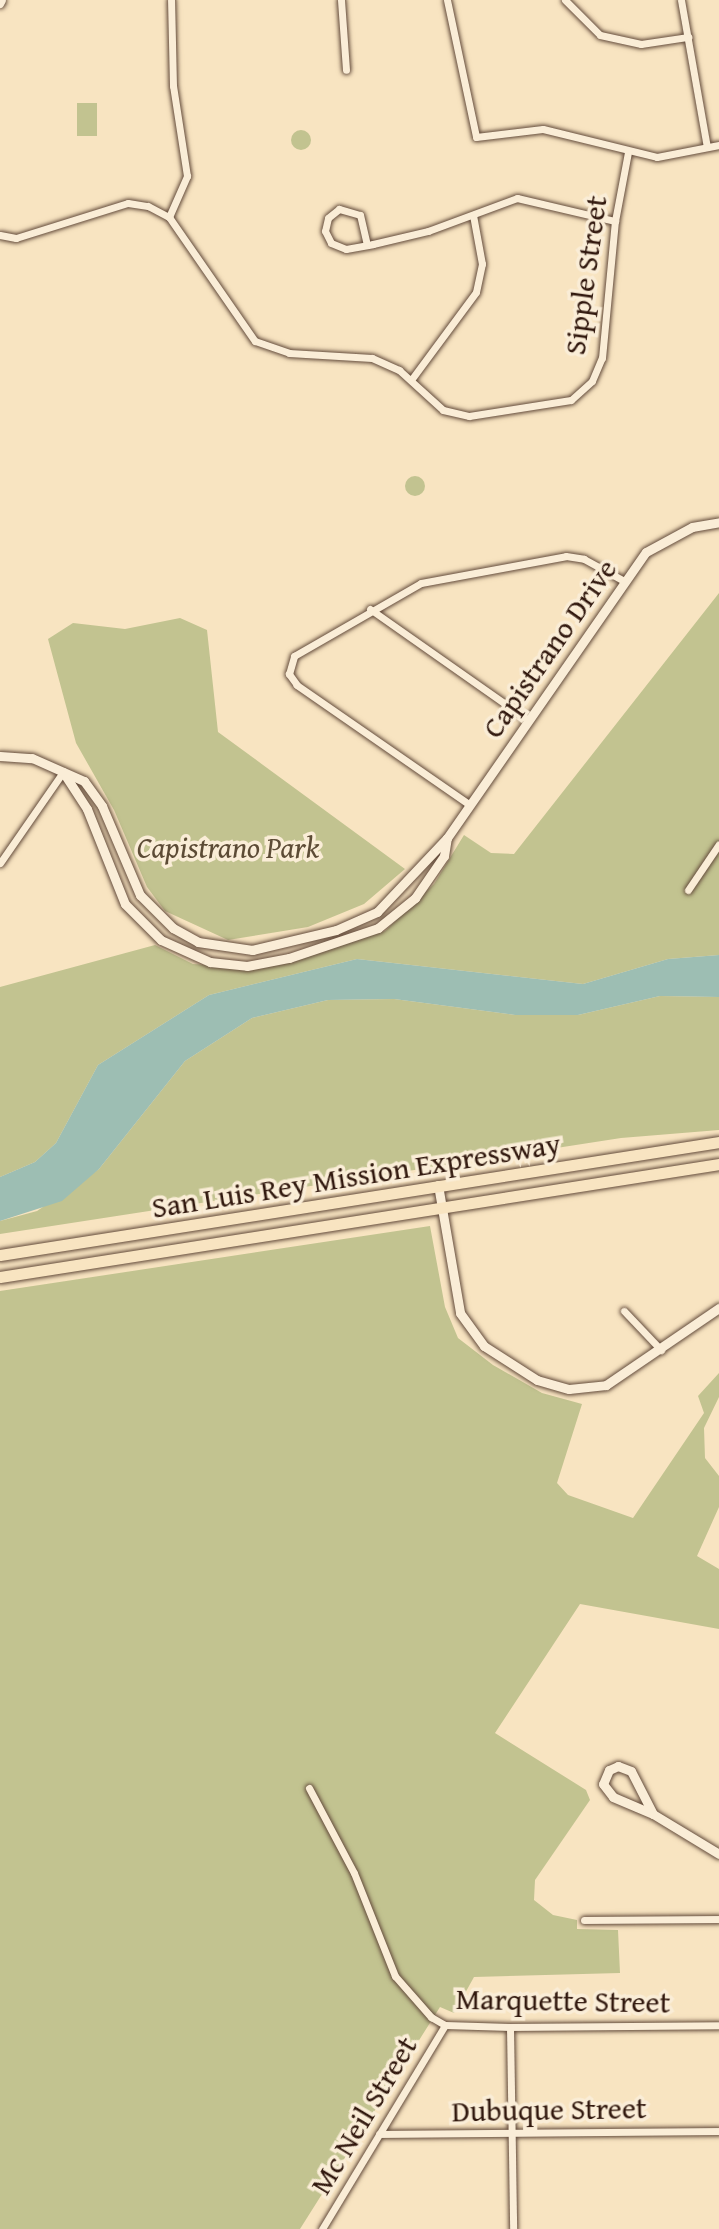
<!DOCTYPE html>
<style>
body{margin:0}
#map{position:relative;width:719px;height:2229px;overflow:hidden;background:#f8e4c1;font-family:"Gentium Book Plus",serif}
div>[style]{position:absolute}
.green>*{inset:0;background:#c2c390;transform-origin:0 0}
.round{border-radius:50%}
.water>*{inset:0;background:#9dbeb3}
.roads{filter:drop-shadow(0 0 2px #634b3b) drop-shadow(0 0 2px #634b3b)}
.minor>*{height:7px;margin:-3.5px;padding:0 3.5px;transform-origin:3.5px;border-radius:3.5px;background:#faedd7}
.tertiary>*{height:9px;margin:-4.5px;padding:0 4.5px;transform-origin:4.5px;border-radius:4.5px;background:#faedd7}
.trunk>*{height:11px;margin:-5.5px;padding:0 5.5px;transform-origin:5.5px;border-radius:5.5px;background:#f8e4c1}
span{translate:-50% -50%;white-space:nowrap;text-align:center;line-height:1.15;-webkit-text-stroke:7px #faedd7;paint-order:stroke}
.street-label{font-size:30px;color:#31180e}
.park-label{font-size:30px;color:#5c4b35;font-style:italic}
</style>
<div id="map">
<div class="green">
<div style="left:97px;top:103px;width:33px;height:20px;rotate:90deg"></div>
<div class="round" style="left:291px;top:130px;width:20px;height:20px"></div>
<div class="round" style="left:405px;top:476px;width:20px;height:20px"></div>
<div style="clip-path:polygon(719px 593px,719px 955px,668px 959px,583px 984px,357px 959px,209px 995px,98px 1065px,56px 1143px,35px 1162px,0 1177px,0 987px,155px 945px,193px 964px,257px 968px,385px 931px,434px 884px,464px 835px,491px 853px,514px 854px)"></div>
<div style="clip-path:polygon(180px 618px,207px 630px,218px 732px,405px 869px,364px 904px,308px 927px,228px 940px,165px 911px,147px 887px,114px 810px,76px 743px,48px 639px,73px 623px,125px 629px)"></div>
<div style="clip-path:polygon(660px 996px,719px 997px,719px 1130px,621px 1138px,0 1234px,0 1221px,37px 1211px,99px 1169px,185px 1061px,252px 1018px,328px 1000px,394px 999px,515px 1015px,578px 1015px)"></div>
<div style="clip-path:polygon(430px 1226px,445px 1307px,458px 1338px,493px 1365px,542px 1393px,582px 1404px,557px 1483px,568px 1495px,633px 1518px,704px 1413px,698px 1396px,719px 1373px,719px 1397px,704px 1428px,705px 1458px,719px 1476px,719px 1507px,697px 1556px,719px 1569px,719px 1629px,580px 1604px,495px 1733px,586px 1790px,590px 1800px,535px 1880px,534px 1900px,553px 1915px,577px 1920px,577px 1929px,618px 1930px,620px 1973px,474px 1977px,454px 2013px,440px 2007px,300px 2229px,0 2229px,0 1291px)"></div>
</div>
<div class="water">
<div style="clip-path:polygon(719px 955px,719px 997px,660px 996px,578px 1015px,515px 1015px,394px 999px,328px 1000px,252px 1018px,185px 1061px,99px 1169px,62px 1201px,0 1221px,0 1177px,35px 1162px,56px 1143px,98px 1065px,209px 995px,357px 959px,583px 984px,668px 959px)"></div>
</div>
<div class="roads">
<div class="minor">
<div style="left:341px;top:0;width:70px;rotate:85.9deg"></div>
<div style="left:447px;top:0;width:140px;rotate:78deg"></div>
<div style="left:476px;top:137px;width:67px;rotate:-6.8deg"></div>
<div style="left:543px;top:129px;width:117px;rotate:13.8deg"></div>
<div style="left:657px;top:157px;width:63px;rotate:-11deg"></div>
<div style="left:565px;top:0;width:49px;rotate:45deg"></div>
<div style="left:600px;top:35px;width:42px;rotate:12.4deg"></div>
<div style="left:641px;top:44px;width:48px;rotate:-8.5deg"></div>
<div style="left:681px;top:0;width:149px;rotate:80deg"></div>
<div style="left:0;top:4px;width:4px;rotate:-63deg"></div>
<div style="left:169px;top:217px;width:45px;rotate:-66.3deg"></div>
<div style="left:187px;top:176px;width:91px;rotate:-98.8deg"></div>
<div style="left:173px;top:86px;width:86px;rotate:-91.3deg"></div>
<div style="left:0;top:235px;width:16px;rotate:11deg"></div>
<div style="left:16px;top:238px;width:117px;rotate:-17.4deg"></div>
<div style="left:128px;top:203px;width:20px;rotate:9deg"></div>
<div style="left:148px;top:206px;width:24px;rotate:28deg"></div>
<div style="left:169px;top:217px;width:151px;rotate:55.3deg"></div>
<div style="left:255px;top:341px;width:36px;rotate:19deg"></div>
<div style="left:289px;top:353px;width:83px;rotate:3.4deg"></div>
<div style="left:372px;top:358px;width:30px;rotate:24deg"></div>
<div style="left:399px;top:370px;width:59px;rotate:42.3deg"></div>
<div style="left:443px;top:410px;width:27px;rotate:13deg"></div>
<div style="left:469px;top:416px;width:103px;rotate:-8.9deg"></div>
<div style="left:571px;top:400px;width:28px;rotate:-42deg"></div>
<div style="left:592px;top:381px;width:25px;rotate:-67deg"></div>
<div style="left:602px;top:358px;width:138px;rotate:-84.6deg"></div>
<div style="left:615px;top:221px;width:70px;rotate:-79.3deg"></div>
<div style="left:367px;top:245px;width:31px;rotate:-103deg"></div>
<div style="left:360px;top:215px;width:22px;rotate:-164deg"></div>
<div style="left:339px;top:209px;width:14px;rotate:141deg"></div>
<div style="left:328px;top:218px;width:13px;rotate:103deg"></div>
<div style="left:325px;top:231px;width:13px;rotate:63deg"></div>
<div style="left:331px;top:243px;width:16px;rotate:22deg"></div>
<div style="left:346px;top:249px;width:27px;rotate:-10deg"></div>
<div style="left:373px;top:244px;width:57px;rotate:-13.3deg"></div>
<div style="left:428px;top:231px;width:95px;rotate:-20.3deg"></div>
<div style="left:517px;top:198px;width:101px;rotate:13.2deg"></div>
<div style="left:411px;top:380px;width:109px;rotate:-53.5deg"></div>
<div style="left:476px;top:292px;width:29px;rotate:-78deg"></div>
<div style="left:482px;top:264px;width:50px;rotate:-100.4deg"></div>
<div style="left:370px;top:609px;width:193px;rotate:35.1deg"></div>
<div style="left:470px;top:805px;width:211px;rotate:-145.3deg"></div>
<div style="left:297px;top:685px;width:14px;rotate:-126deg"></div>
<div style="left:289px;top:674px;width:19px;rotate:-74deg"></div>
<div style="left:294px;top:656px;width:146px;rotate:-29.9deg"></div>
<div style="left:421px;top:583px;width:147px;rotate:-10.5deg"></div>
<div style="left:566px;top:556px;width:18px;rotate:9deg"></div>
<div style="left:584px;top:559px;width:46px;rotate:28.8deg"></div>
<div style="left:0;top:863px;width:111px;rotate:-55.3deg"></div>
<div style="left:688px;top:890px;width:55px;rotate:-56deg"></div>
<div style="left:624px;top:1311px;width:54px;rotate:46.5deg"></div>
<div style="left:309px;top:1788px;width:96px;rotate:62.1deg"></div>
<div style="left:354px;top:1873px;width:111px;rotate:68.3deg"></div>
<div style="left:395px;top:1976px;width:55px;rotate:48.7deg"></div>
<div style="left:431px;top:2017px;width:16px;rotate:30deg"></div>
<div style="left:445px;top:2025px;width:65px;rotate:1.8deg"></div>
<div style="left:510px;top:2027px;width:209px;rotate:-0.5deg"></div>
<div style="left:584px;top:1920px;width:135px;rotate:-0.4deg"></div>
<div style="left:510px;top:2027px;width:202px;rotate:89.1deg"></div>
<div style="left:379px;top:2134px;width:340px;rotate:-0.5deg"></div>
<div style="left:322px;top:2229px;width:238px;rotate:-58.9deg"></div>
</div>
<div class="tertiary">
<div style="left:0;top:756px;width:32px;rotate:4deg"></div>
<div style="left:32px;top:758px;width:57px;rotate:23.9deg"></div>
<div style="left:84px;top:781px;width:31px;rotate:54deg"></div>
<div style="left:102px;top:806px;width:97px;rotate:66.9deg"></div>
<div style="left:140px;top:895px;width:47px;rotate:45deg"></div>
<div style="left:173px;top:928px;width:29px;rotate:29deg"></div>
<div style="left:198px;top:942px;width:55px;rotate:8.4deg"></div>
<div style="left:252px;top:950px;width:86px;rotate:-13.4deg"></div>
<div style="left:336px;top:930px;width:45px;rotate:-23.7deg"></div>
<div style="left:377px;top:912px;width:102px;rotate:-46.6deg"></div>
<div style="left:447px;top:838px;width:348px;rotate:-55.2deg"></div>
<div style="left:646px;top:552px;width:52px;rotate:-28.5deg"></div>
<div style="left:692px;top:527px;width:27px;rotate:-10deg"></div>
<div style="left:63px;top:772px;width:44px;rotate:57deg"></div>
<div style="left:87px;top:809px;width:102px;rotate:68.2deg"></div>
<div style="left:125px;top:904px;width:51px;rotate:45deg"></div>
<div style="left:161px;top:940px;width:54px;rotate:24.2deg"></div>
<div style="left:210px;top:962px;width:37px;rotate:6deg"></div>
<div style="left:247px;top:966px;width:43px;rotate:-10.8deg"></div>
<div style="left:289px;top:958px;width:94px;rotate:-18.6deg"></div>
<div style="left:378px;top:928px;width:48px;rotate:-39deg"></div>
<div style="left:415px;top:898px;width:51px;rotate:-55.4deg"></div>
<div style="left:444px;top:856px;width:18px;rotate:-81deg"></div>
<div style="left:438px;top:1185px;width:130px;rotate:80.2deg"></div>
<div style="left:460px;top:1313px;width:41px;rotate:54deg"></div>
<div style="left:484px;top:1346px;width:63px;rotate:32.7deg"></div>
<div style="left:537px;top:1380px;width:33px;rotate:16deg"></div>
<div style="left:569px;top:1389px;width:37px;rotate:-6deg"></div>
<div style="left:606px;top:1385px;width:137px;rotate:-34.3deg"></div>
<div style="left:653px;top:1814px;width:48px;rotate:-117.1deg"></div>
<div style="left:631px;top:1771px;width:14px;rotate:-159deg"></div>
<div style="left:618px;top:1766px;width:10px;rotate:156deg"></div>
<div style="left:609px;top:1770px;width:15px;rotate:113deg"></div>
<div style="left:603px;top:1784px;width:16px;rotate:52deg"></div>
<div style="left:613px;top:1797px;width:43px;rotate:23deg"></div>
<div style="left:653px;top:1814px;width:77px;rotate:31.2deg"></div>
</div>
<div class="trunk">
<div style="left:0;top:1255px;width:728px;rotate:-8.93deg"></div>
<div style="left:0;top:1277px;width:728px;rotate:-8.93deg"></div>
</div>
</div>
<div class="street-label">
<span style="left:585px;top:275px;rotate:-82deg">Sipple Street</span>
<span style="left:549px;top:648px;rotate:-55deg">Capistrano Drive</span>
<span style="left:356px;top:1175px;rotate:-9deg">San Luis Rey Mission Expressway</span>
<span style="left:563px;top:2000px;rotate:1deg">Marquette Street</span>
<span style="left:549px;top:2109px;rotate:-1deg">Dubuque Street</span>
<span style="left:363px;top:2115px;rotate:-59deg">Mc Neil Street</span>
</div>
<div class="park-label">
<span style="left:228px;top:847px">Capistrano Park</span>
</div>
</div>
